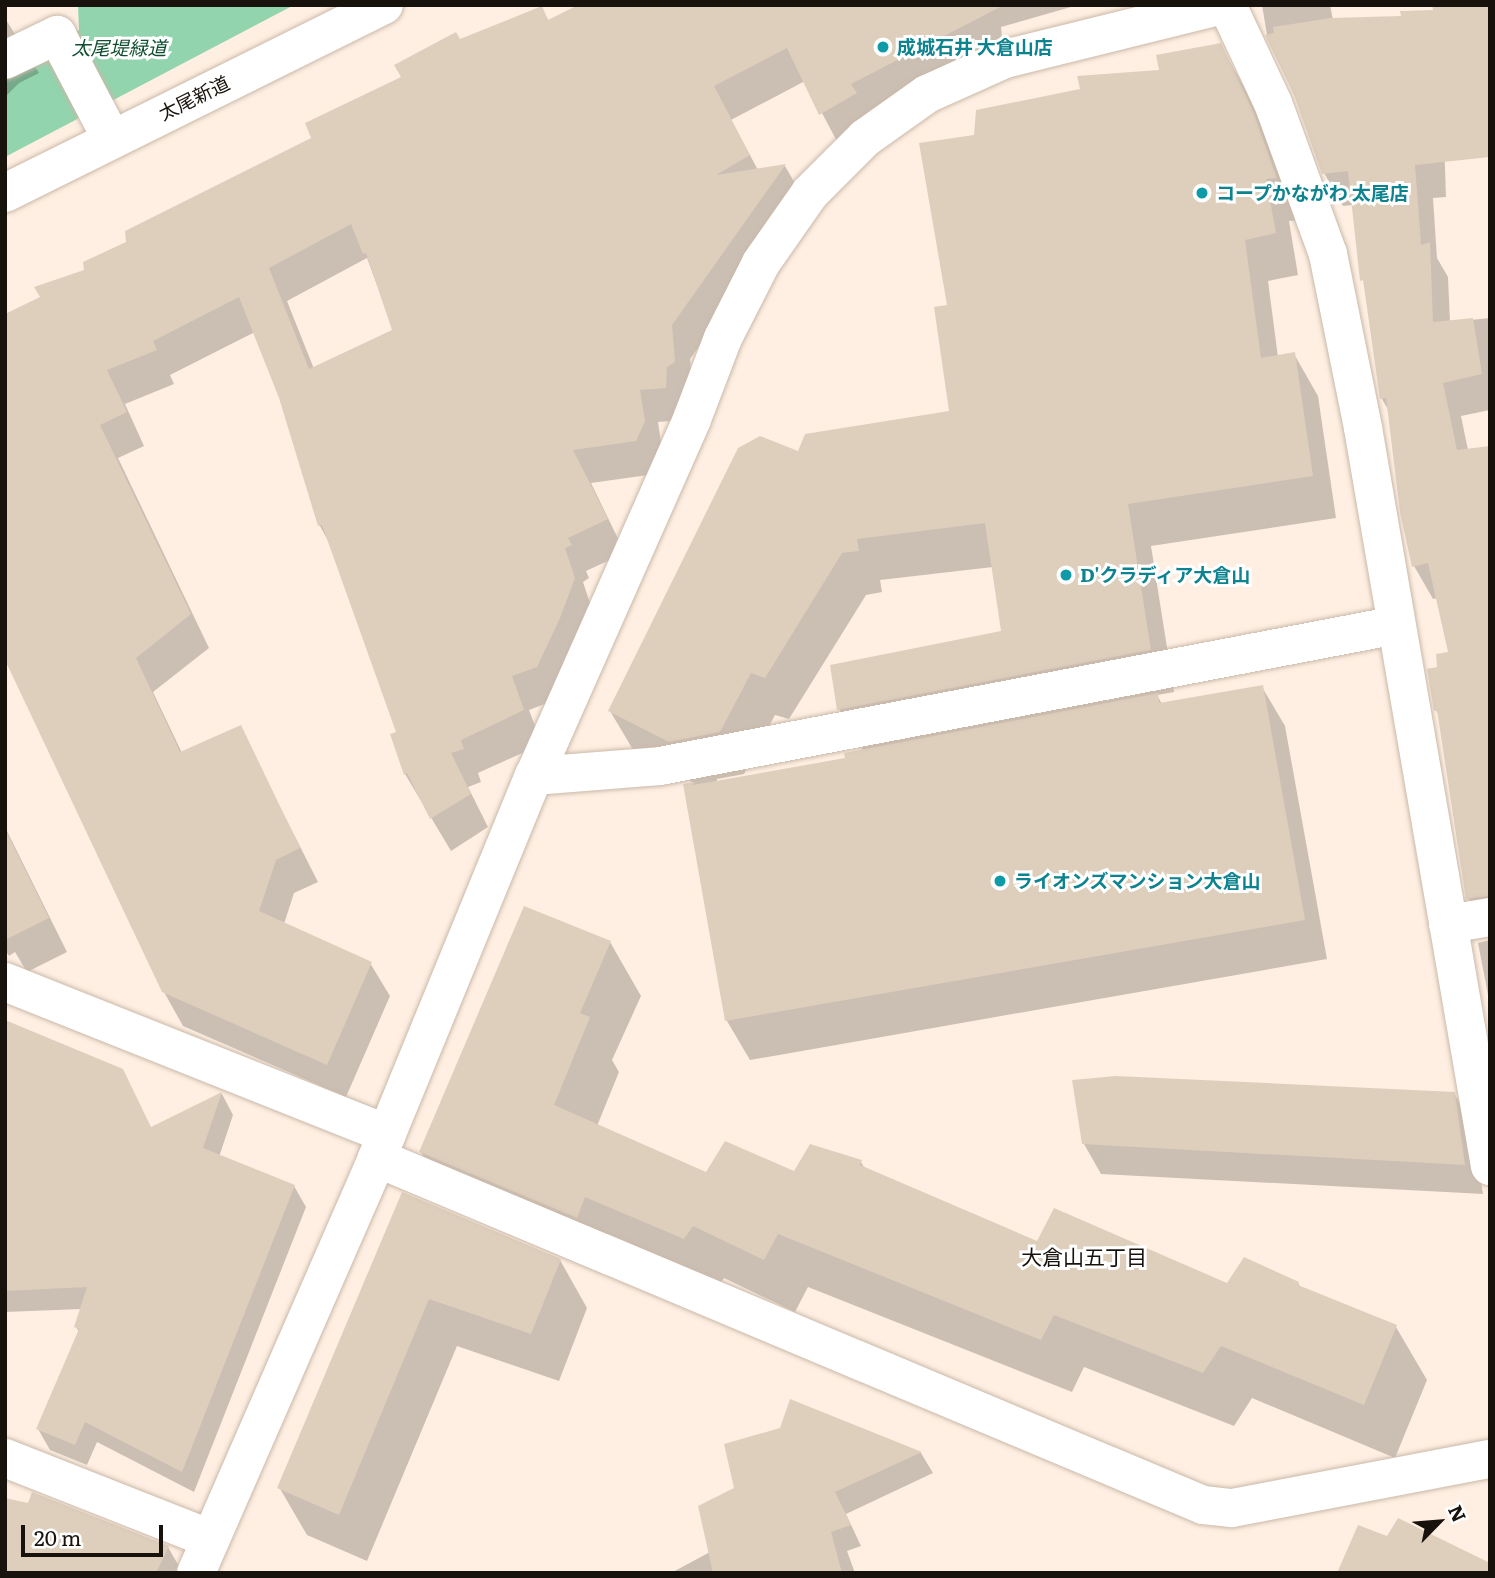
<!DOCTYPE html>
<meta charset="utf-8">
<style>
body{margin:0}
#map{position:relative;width:1495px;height:1578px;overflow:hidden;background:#feefe2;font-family:Literata,"Noto Sans JP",serif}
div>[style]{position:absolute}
.green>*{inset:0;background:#91d4ad}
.shadow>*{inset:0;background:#0003}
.building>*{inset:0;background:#decfbd}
.roads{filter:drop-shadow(0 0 2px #cab9a9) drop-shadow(0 0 2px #cab9a9)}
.minor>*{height:38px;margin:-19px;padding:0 19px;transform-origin:19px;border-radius:19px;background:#fff}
.dots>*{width:19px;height:19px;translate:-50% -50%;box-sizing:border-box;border:4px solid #fff;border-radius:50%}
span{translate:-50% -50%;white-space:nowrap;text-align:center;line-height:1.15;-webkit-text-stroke:6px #fff;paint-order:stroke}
.culture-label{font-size:19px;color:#0d838f;font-weight:700}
.left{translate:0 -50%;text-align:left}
.park-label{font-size:19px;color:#104e31;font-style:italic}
.street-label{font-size:19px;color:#18120c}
.neighbourhood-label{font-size:21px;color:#18120c}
.frame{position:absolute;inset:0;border:7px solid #18120c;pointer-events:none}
.north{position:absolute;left:1404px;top:1487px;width:70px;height:70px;-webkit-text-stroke:5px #fff;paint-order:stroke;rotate:65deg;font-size:19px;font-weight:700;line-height:28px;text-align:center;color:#18120c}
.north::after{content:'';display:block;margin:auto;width:24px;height:32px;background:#18120c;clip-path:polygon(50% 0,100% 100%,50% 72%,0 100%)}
.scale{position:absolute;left:21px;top:1525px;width:142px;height:32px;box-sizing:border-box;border:4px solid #18120c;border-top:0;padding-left:9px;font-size:21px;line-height:24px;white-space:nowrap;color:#18120c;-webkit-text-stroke:5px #fff;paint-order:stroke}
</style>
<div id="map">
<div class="green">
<div style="clip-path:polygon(78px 5px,294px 5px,5px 157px,5px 67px,79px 30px)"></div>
</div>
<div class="shadow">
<div style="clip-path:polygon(evenodd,771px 5px,1078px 5px,1001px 27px,1003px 49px,840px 147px,805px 81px,731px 120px,758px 170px,785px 166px,804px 199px,690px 359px,693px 395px,684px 420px,658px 422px,663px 455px,655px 474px,591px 483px,625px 553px,586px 571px,589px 578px,583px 582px,593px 612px,555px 700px,529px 710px,542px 744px,478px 773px,481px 782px,468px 787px,488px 827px,451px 851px,405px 774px,392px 735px,398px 733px,331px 546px,320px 526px,281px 397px,255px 332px,170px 375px,174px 384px,125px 404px,144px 446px,118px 458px,209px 648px,153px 692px,182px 753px,240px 728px,318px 882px,294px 893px,284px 924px,370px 963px,390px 996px,346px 1097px,183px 1026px,164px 992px,42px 298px,128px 244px,313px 138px,459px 41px,541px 8px,549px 21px,771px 5px,367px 258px,394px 331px,314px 369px,287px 301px,367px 258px)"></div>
<div style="clip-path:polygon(1262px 5px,1330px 5px,1333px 20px,1441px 50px,1446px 197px,1433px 198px,1437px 258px,1448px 277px,1450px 322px,1490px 318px,1490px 410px,1461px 416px,1468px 450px,1490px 448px,1490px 931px,1468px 898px,1441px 719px,1436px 710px,1439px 668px,1450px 653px,1438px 598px,1433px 599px,1414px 566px,1390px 413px,1382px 399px,1353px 205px,1343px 206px,1324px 173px,1295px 95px,1267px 35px)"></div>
<div style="clip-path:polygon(5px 18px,39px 73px,19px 83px,5px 97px)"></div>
<div style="clip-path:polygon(evenodd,1220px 45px,1244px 87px,1276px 155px,1300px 220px,1289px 221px,1298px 275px,1268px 281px,1278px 357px,1294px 354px,1318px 396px,1336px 518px,1151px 546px,1174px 692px,1157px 695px,1162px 704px,1262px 687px,1285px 726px,1327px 959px,750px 1060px,727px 1021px,685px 785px,694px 783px,635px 753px,610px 711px,799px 453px,951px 412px,949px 306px,976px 136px,1161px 71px,1220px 45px,993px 567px,1003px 632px,839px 709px,863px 751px,847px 760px,717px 782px,717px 779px,744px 774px,775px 715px,789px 719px,866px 595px,882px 592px,880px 580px,993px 567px)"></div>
<div style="clip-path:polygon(5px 827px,67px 952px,27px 972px,15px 952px,9px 956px,5px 950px)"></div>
<div style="clip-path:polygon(1490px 940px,1490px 1005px,1478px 943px)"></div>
<div style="clip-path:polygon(610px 942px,641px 996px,612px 1060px,619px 1072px,597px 1126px,707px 1175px,794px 1174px,861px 1162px,865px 1169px,1037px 1244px,1228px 1285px,1298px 1283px,1301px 1288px,1396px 1327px,1427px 1380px,1395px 1458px,1252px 1398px,1234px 1426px,1084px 1367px,1072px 1392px,808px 1287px,795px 1312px,724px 1278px,715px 1291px,451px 1205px,421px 1152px)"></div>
<div style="clip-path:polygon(5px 1023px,151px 1128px,222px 1094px,233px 1115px,219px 1157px,294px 1186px,306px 1207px,194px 1492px,97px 1442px,87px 1465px,50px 1450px,38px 1429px,79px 1332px,76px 1327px,82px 1309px,5px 1312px)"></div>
<div style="clip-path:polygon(1454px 1093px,1471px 1123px,1483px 1194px,1101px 1174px,1084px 1144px)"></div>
<div style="clip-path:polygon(403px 1194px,560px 1260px,587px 1308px,559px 1381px,457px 1346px,367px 1561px,307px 1535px,279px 1487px)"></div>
<div style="clip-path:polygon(791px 1402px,921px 1453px,933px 1473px,846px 1514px,861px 1546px,847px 1551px,855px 1573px,671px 1573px,710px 1552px,736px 1489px,781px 1429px)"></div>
<div style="clip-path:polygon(168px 1547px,180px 1568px,177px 1573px,5px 1573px)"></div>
</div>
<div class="building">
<div style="clip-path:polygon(evenodd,578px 5px,1004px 5px,851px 84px,857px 93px,819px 115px,787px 48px,714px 86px,750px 155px,716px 175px,786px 164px,672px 325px,675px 362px,667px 367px,666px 388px,640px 390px,645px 421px,636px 441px,573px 450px,608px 519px,568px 538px,572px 545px,565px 548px,575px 578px,560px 618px,537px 667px,512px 676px,524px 710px,461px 740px,464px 749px,451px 753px,471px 794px,430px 819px,407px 773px,404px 775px,390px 734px,396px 732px,322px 525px,318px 526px,279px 398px,239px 297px,153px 341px,157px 350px,107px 370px,127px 412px,100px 425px,191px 614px,136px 658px,180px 752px,241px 725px,300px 848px,276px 860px,259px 911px,372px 962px,327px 1065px,162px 992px,5px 660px,5px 314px,40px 297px,34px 287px,84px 270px,83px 262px,126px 242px,125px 231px,311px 138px,305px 123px,401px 77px,394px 65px,456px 32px,460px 39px,542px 6px,548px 20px,578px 5px,351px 224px,363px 254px,366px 253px,392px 330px,309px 369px,269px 268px,351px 224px)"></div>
<div style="clip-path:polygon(1432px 5px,1490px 5px,1490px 157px,1415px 165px,1421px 245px,1430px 242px,1433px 322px,1473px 318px,1482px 374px,1443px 383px,1457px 450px,1490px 446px,1490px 896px,1466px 899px,1437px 710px,1434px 711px,1427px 669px,1437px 667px,1436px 654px,1448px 652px,1428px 563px,1412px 567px,1400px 512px,1386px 398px,1380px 399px,1363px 280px,1360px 281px,1348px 171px,1322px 174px,1294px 95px,1265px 35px,1274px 33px,1273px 27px,1331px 18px,1401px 16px,1400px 11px,1433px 10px)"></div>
<div style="clip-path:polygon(1221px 43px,1253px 111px,1277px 178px,1266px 179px,1276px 233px,1245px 240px,1261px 358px,1295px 352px,1313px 476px,1128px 504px,1151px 650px,837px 710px,830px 665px,1001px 631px,985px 523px,857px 539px,859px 551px,842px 553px,765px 678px,751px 673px,720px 732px,669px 742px,608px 711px,738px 448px,760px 436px,798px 451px,805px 434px,949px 411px,934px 307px,947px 305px,919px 143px,974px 135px,976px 110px,1080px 89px,1077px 76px,1159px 70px,1156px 55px)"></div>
<div style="clip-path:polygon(1263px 685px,1305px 920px,725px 1021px,683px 784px,694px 782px,693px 785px,845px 758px,844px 753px,1158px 693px,1159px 703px)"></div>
<div style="clip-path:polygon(5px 829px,49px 918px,5px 940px)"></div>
<div style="clip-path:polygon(524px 906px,611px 941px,580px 1013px,590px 1017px,554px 1105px,706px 1172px,725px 1141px,794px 1171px,810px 1144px,862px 1160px,860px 1165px,1037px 1241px,1054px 1208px,1227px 1283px,1244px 1257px,1299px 1282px,1298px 1285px,1397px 1325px,1364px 1405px,1221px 1346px,1203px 1373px,1054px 1315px,1041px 1340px,778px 1234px,764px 1260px,693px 1226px,684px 1239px,585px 1197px,577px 1218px,419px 1152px)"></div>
<div style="clip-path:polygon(5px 1020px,123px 1069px,151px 1127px,222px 1092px,203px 1148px,295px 1185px,182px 1472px,85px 1422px,75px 1445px,36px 1429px,79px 1329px,74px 1327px,87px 1287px,5px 1291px)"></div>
<div style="clip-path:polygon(1116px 1076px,1455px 1092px,1465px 1165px,1082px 1144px,1072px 1080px)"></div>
<div style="clip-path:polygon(402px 1192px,561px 1259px,531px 1334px,429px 1299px,339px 1515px,277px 1488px)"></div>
<div style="clip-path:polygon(790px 1399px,922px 1452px,835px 1492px,851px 1525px,831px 1532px,842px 1573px,713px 1573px,698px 1506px,734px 1488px,724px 1444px,780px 1428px)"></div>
<div style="clip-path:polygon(32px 1492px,169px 1546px,156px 1573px,5px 1573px,5px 1498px,28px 1503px)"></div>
<div style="clip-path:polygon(1398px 1518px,1490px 1563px,1490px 1573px,1337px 1573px,1358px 1525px,1387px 1536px)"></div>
</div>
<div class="roads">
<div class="minor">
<div style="left:1227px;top:5px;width:108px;rotate:64.9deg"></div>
<div style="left:1273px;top:103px;width:161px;rotate:70deg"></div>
<div style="left:1328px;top:254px;width:177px;rotate:78.6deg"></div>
<div style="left:1363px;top:428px;width:749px;rotate:80.24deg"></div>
<div style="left:5px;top:60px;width:58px;rotate:-25.7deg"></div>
<div style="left:57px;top:35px;width:116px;rotate:62.3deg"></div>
<div style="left:5px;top:193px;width:423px;rotate:-26.4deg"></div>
<div style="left:534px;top:776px;width:126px;rotate:-4.5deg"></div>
<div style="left:660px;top:766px;width:750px;rotate:-10.83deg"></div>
<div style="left:1448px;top:924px;width:43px;rotate:-9.5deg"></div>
<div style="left:5px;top:982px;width:411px;rotate:21.7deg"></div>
<div style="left:377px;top:1158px;width:896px;rotate:22.79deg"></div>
<div style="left:1203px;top:1505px;width:29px;rotate:6deg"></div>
<div style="left:1232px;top:1508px;width:263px;rotate:-10.8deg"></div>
<div style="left:5px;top:1458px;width:221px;rotate:21.5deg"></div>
<div style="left:196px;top:1573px;width:453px;rotate:-66.4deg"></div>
<div style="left:377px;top:1158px;width:413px;rotate:-67.7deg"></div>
<div style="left:534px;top:776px;width:390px;rotate:-66.1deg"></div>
<div style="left:692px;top:419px;width:87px;rotate:-69.1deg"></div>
<div style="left:723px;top:338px;width:84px;rotate:-63.1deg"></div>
<div style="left:761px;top:263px;width:85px;rotate:-55deg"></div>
<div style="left:810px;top:193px;width:78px;rotate:-45deg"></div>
<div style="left:865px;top:138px;width:76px;rotate:-35.4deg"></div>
<div style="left:927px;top:94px;width:85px;rotate:-24.2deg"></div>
<div style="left:1005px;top:59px;width:226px;rotate:-13.9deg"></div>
</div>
</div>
<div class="dots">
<div style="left:883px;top:47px;background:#0f9aa8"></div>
<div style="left:1202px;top:193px;background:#0f9aa8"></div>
<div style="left:1066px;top:575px;background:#0f9aa8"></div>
<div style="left:1000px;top:881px;background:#0f9aa8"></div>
</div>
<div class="culture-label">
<span class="left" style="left:897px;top:47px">成城石井 大倉山店</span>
<span class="left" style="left:1216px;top:193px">コープかながわ 太尾店</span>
<span class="left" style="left:1080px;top:575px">D'クラディア大倉山</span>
<span class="left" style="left:1014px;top:881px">ライオンズマンション大倉山</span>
</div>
<div class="park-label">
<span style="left:119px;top:48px">太尾堤緑道</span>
</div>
<div class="street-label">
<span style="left:194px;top:98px;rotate:-26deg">太尾新道</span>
</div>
<div class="neighbourhood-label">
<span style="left:1084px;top:1256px">大倉山五丁目</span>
</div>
<div class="frame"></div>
<div class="north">N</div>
<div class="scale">20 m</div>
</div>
